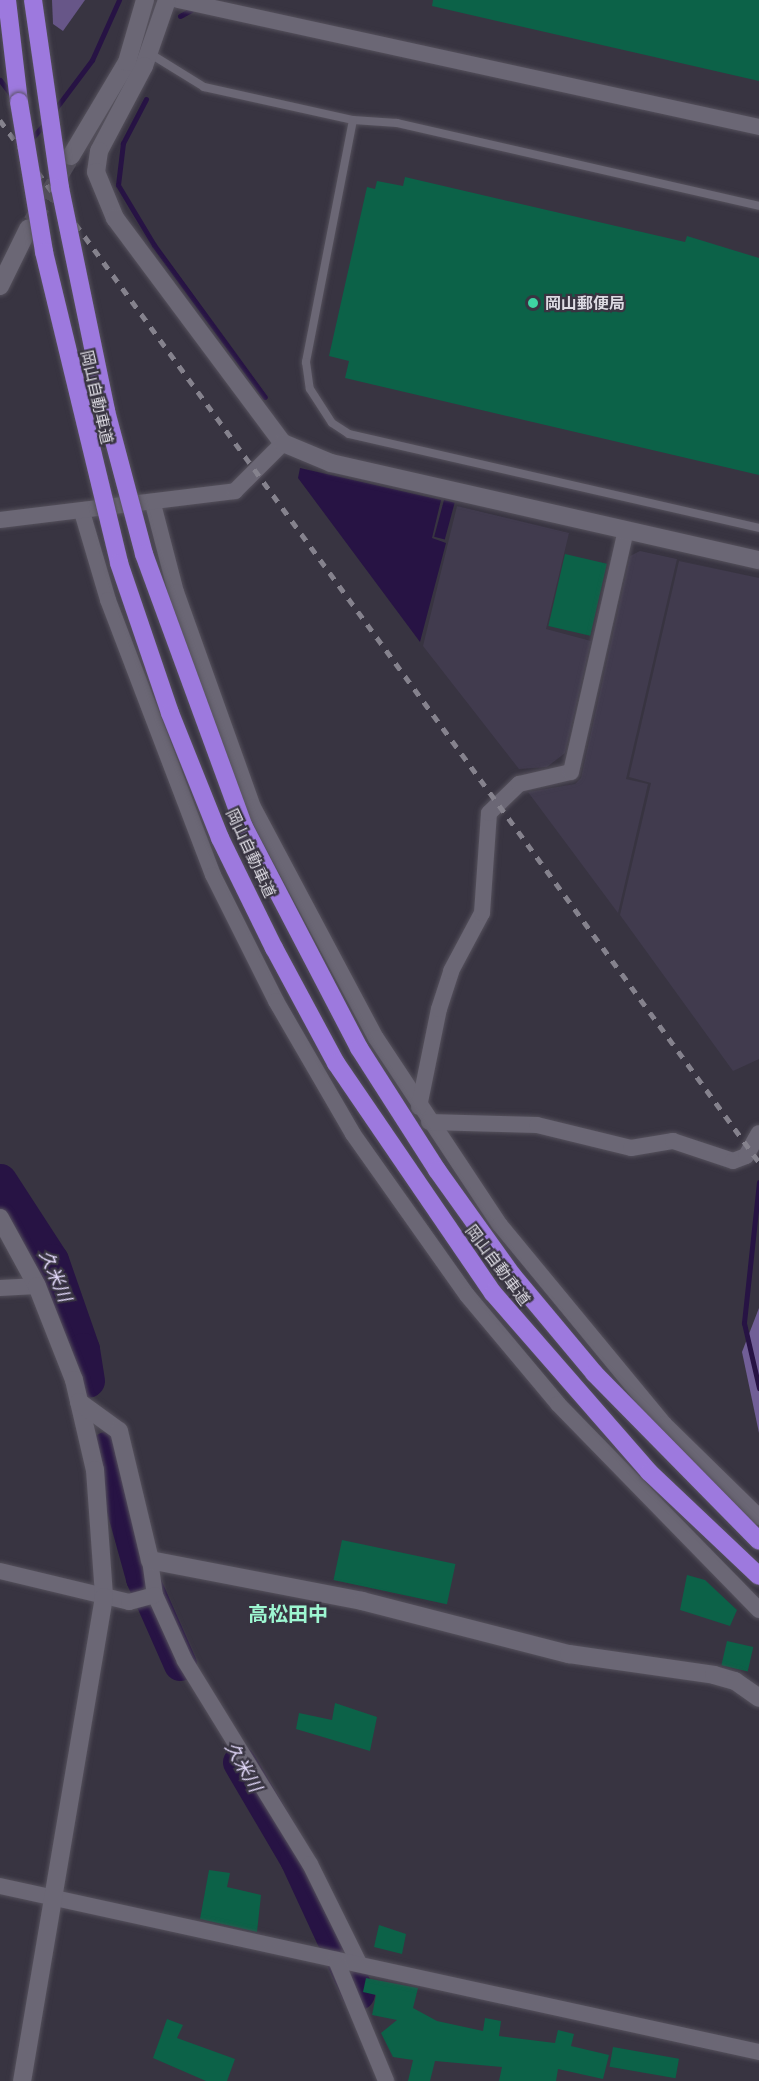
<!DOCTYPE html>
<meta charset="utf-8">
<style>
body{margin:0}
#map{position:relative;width:759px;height:2081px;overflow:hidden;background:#383441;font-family:Merriweather,"Noto Sans JP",serif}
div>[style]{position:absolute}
.built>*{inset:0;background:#413b4e}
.green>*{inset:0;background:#675688}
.forest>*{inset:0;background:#715f97}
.water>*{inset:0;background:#271344;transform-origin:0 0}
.stream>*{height:5px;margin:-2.5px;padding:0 2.5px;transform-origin:2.5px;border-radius:2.5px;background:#271344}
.river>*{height:33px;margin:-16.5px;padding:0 16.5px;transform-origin:16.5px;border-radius:16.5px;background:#271344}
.building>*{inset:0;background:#0c6248;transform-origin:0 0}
.secondary-tunnel>*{height:18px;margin-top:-9px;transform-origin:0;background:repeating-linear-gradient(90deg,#514d59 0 18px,transparent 0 27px)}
.roads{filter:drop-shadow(0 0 2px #55515c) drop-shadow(0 0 2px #55515c)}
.lane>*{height:8px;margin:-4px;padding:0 4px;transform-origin:4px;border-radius:4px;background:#6b6775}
.street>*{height:16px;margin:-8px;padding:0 8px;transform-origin:8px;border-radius:8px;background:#6b6775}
.secondary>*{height:18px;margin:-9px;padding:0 9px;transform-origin:9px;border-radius:9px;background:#6b6775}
.highway>*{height:18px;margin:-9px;padding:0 9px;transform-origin:9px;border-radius:9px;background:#9d79de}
.rail>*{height:4.5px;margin-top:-2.25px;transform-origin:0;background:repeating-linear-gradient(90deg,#85828d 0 8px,transparent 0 16px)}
.bridges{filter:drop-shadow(0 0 2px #55515c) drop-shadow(0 0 2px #55515c)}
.highway-bridge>*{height:18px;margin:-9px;padding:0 9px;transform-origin:9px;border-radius:9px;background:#9d79de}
.dots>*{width:16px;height:16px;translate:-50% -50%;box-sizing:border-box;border:3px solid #383441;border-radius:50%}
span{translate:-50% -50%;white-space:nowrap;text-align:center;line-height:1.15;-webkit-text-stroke:4.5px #383441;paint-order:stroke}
.poi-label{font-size:16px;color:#dddbe3;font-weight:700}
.left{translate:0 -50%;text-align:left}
.street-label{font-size:16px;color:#dddbe3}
.water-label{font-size:18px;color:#e3d9fb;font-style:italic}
.quarter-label{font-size:20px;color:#9df6d1;font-weight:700}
</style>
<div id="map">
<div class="built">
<div style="clip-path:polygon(457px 506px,569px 533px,546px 629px,591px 641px,565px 753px,547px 767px,519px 769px,423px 646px)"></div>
<div style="clip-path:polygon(640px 551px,677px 559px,626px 779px,648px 784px,618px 913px,528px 792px,575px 784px,581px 778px,630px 556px)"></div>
<div style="clip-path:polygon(679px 561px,759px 578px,759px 1059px,733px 1071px,620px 915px,651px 783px,629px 777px)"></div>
</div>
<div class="green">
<div style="clip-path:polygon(52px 0,85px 0,63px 31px,53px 24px)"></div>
</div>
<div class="forest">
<div style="clip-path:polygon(759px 1308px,759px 1433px,742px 1352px)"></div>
</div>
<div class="water">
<div style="clip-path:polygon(300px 468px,441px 500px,432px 538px,446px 543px,420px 642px,298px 478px)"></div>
<div style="left:444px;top:500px;width:11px;height:38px;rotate:15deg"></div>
</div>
<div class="stream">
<div style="left:180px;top:16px;width:13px;rotate:-29deg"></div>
<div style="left:0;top:80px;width:20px;rotate:53deg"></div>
<div style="left:146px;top:99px;width:50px;rotate:117.6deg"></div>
<div style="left:123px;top:143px;width:42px;rotate:96.8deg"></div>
<div style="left:118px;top:185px;width:70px;rotate:59deg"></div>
<div style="left:154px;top:245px;width:188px;rotate:53.9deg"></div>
<div style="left:53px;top:112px;width:65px;rotate:-53.1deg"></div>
<div style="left:92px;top:60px;width:66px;rotate:-65.8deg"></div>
<div style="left:33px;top:137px;width:20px;rotate:-49deg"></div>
<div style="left:759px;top:1182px;width:142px;rotate:96.1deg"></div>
<div style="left:744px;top:1323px;width:67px;rotate:77deg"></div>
</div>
<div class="river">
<div style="left:0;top:1180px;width:95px;rotate:57deg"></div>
<div style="left:52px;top:1260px;width:94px;rotate:70.8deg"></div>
<div style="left:83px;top:1349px;width:32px;rotate:81deg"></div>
<div style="left:106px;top:1448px;width:135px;rotate:74.5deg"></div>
<div style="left:142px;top:1578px;width:94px;rotate:66.2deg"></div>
<div style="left:239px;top:1762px;width:113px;rotate:59.6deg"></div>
<div style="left:296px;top:1859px;width:148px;rotate:65.2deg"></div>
</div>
<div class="building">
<div style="clip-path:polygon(433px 0,759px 0,759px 81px,432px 6px)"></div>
<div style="clip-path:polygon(405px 177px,685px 242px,687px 236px,759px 258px,759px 475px,345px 378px,349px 361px,329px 356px,367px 187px,375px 189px,377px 181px,403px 186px)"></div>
<div style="left:565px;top:554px;width:43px;height:74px;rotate:13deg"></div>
<div style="left:342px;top:1540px;width:116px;height:41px;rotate:12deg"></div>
<div style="clip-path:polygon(687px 1575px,705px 1580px,737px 1610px,730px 1626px,680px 1610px)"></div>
<div style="left:727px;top:1641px;width:27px;height:25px;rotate:13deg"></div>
<div style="clip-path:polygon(335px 1703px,377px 1717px,370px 1751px,296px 1729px,299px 1713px,332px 1720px)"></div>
<div style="clip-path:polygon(209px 1870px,230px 1873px,227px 1887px,261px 1895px,257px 1932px,200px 1919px)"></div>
<div style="clip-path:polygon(379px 1925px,406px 1934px,402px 1954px,374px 1947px)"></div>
<div style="clip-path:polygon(366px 1978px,418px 1988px,413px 2008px,437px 2021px,483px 2031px,485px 2018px,501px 2021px,499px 2036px,555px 2043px,558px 2030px,574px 2034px,571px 2046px,609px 2055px,603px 2079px,558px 2069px,556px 2081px,499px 2081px,502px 2067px,435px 2061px,430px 2081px,408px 2081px,413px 2060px,393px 2057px,381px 2033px,397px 2020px,372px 2015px,376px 1995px,363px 1992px)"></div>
<div style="clip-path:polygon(167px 2019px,183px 2025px,177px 2038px,235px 2059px,227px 2081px,206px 2081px,153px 2058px)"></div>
<div style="left:613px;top:2047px;width:67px;height:20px;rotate:10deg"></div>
</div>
<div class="secondary-tunnel">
<div style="left:32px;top:222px;width:77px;rotate:-59.4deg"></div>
</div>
<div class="roads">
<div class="lane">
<div style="left:149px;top:53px;width:65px;rotate:31.7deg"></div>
<div style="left:204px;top:87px;width:153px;rotate:12.5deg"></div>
<div style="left:353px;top:120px;width:44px;rotate:3.9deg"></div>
<div style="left:397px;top:123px;width:371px;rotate:12.9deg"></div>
<div style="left:353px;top:120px;width:247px;rotate:101deg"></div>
<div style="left:306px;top:362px;width:27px;rotate:82deg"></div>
<div style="left:310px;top:389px;width:40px;rotate:57.1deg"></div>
<div style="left:332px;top:423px;width:20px;rotate:33deg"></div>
<div style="left:349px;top:434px;width:421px;rotate:12.9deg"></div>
</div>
<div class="street">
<div style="left:178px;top:0;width:595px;rotate:12.33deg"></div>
<div style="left:153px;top:504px;width:91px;rotate:75.4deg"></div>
<div style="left:176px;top:592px;width:228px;rotate:70.3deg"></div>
<div style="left:253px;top:807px;width:262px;rotate:62deg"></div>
<div style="left:376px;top:1038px;width:224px;rotate:56.5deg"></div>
<div style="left:500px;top:1225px;width:258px;rotate:50.5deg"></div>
<div style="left:664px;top:1424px;width:133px;rotate:44.4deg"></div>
<div style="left:82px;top:512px;width:92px;rotate:73.5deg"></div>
<div style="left:108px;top:600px;width:294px;rotate:69.1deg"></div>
<div style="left:213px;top:875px;width:141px;rotate:63.4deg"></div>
<div style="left:276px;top:1001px;width:154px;rotate:59.9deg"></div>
<div style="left:353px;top:1134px;width:197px;rotate:54.7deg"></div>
<div style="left:467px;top:1295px;width:142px;rotate:50.1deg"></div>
<div style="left:558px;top:1404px;width:288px;rotate:45.7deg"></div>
<div style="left:0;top:520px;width:237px;rotate:-7deg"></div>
<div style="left:235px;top:491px;width:68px;rotate:-45deg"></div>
<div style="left:419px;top:1107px;width:100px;rotate:-78.5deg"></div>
<div style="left:439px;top:1009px;width:40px;rotate:-72deg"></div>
<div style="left:451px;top:971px;width:66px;rotate:-61.9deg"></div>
<div style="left:482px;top:913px;width:100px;rotate:-86deg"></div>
<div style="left:489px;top:813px;width:42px;rotate:-44deg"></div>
<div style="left:519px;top:784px;width:53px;rotate:-13deg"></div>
<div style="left:571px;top:772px;width:248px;rotate:-77.2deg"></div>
<div style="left:429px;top:1122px;width:108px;rotate:1.6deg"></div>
<div style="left:537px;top:1125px;width:97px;rotate:13.7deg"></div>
<div style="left:631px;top:1148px;width:43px;rotate:-9.5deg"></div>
<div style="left:673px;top:1141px;width:63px;rotate:18.4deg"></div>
<div style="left:733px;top:1161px;width:14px;rotate:-21deg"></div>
<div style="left:746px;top:1156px;width:26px;rotate:-61deg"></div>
<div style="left:0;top:1288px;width:37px;rotate:-3deg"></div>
<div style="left:150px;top:1560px;width:35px;rotate:82deg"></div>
<div style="left:155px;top:1595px;width:72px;rotate:65.6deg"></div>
<div style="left:185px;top:1661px;width:238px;rotate:58.4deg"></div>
<div style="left:310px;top:1864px;width:110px;rotate:63.7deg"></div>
<div style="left:0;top:1571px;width:133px;rotate:13.5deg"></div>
<div style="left:129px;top:1602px;width:27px;rotate:-15deg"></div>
<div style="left:0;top:1886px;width:777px;rotate:12.34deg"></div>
<div style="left:336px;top:1960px;width:131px;rotate:67.5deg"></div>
</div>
<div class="secondary">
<div style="left:167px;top:0;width:70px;rotate:109.2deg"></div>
<div style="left:144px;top:66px;width:96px;rotate:117.9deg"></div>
<div style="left:99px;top:151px;width:21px;rotate:98deg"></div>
<div style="left:96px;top:172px;width:50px;rotate:67.6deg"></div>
<div style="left:115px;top:218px;width:281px;rotate:53.3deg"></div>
<div style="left:283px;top:443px;width:52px;rotate:22.6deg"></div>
<div style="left:331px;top:463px;width:439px;rotate:12.8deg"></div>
<div style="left:71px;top:156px;width:109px;rotate:-59.2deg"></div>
<div style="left:127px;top:62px;width:65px;rotate:-73.8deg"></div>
<div style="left:0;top:286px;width:64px;rotate:-63.8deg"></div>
<div style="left:0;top:1218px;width:77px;rotate:61.4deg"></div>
<div style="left:37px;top:1286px;width:101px;rotate:68.5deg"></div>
<div style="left:74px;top:1380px;width:92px;rotate:76.9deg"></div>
<div style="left:95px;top:1470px;width:127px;rotate:85.9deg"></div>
<div style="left:104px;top:1597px;width:491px;rotate:99.6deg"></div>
<div style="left:79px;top:1402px;width:49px;rotate:35.9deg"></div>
<div style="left:119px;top:1431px;width:133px;rotate:76.5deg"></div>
<div style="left:150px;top:1560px;width:216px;rotate:10.9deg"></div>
<div style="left:362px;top:1601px;width:214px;rotate:14.4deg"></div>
<div style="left:569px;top:1654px;width:147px;rotate:8.2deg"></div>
<div style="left:714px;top:1675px;width:22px;rotate:16deg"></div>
<div style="left:735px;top:1681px;width:29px;rotate:35deg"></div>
</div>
<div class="highway">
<div style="left:7px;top:0;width:103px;rotate:83.3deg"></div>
</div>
</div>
<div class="rail">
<div style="left:0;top:120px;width:1289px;rotate:53.93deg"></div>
</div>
<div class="bridges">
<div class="highway-bridge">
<div style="left:33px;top:0;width:190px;rotate:81.8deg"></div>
<div style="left:60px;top:188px;width:228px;rotate:78.3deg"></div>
<div style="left:106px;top:411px;width:148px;rotate:75.1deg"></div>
<div style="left:144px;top:554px;width:291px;rotate:69.9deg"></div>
<div style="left:244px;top:827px;width:249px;rotate:62.5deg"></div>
<div style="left:359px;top:1048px;width:145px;rotate:57.4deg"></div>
<div style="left:437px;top:1170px;width:130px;rotate:54.4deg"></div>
<div style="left:513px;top:1276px;width:126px;rotate:50.1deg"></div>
<div style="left:594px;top:1373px;width:235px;rotate:45.5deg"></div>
<div style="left:19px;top:102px;width:152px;rotate:80.5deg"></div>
<div style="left:44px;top:252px;width:320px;rotate:76.4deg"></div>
<div style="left:119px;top:563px;width:158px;rotate:71.2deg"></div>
<div style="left:170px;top:713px;width:135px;rotate:68.2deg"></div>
<div style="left:220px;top:838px;width:123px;rotate:63.9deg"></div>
<div style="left:274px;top:948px;width:131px;rotate:61.7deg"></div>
<div style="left:336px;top:1063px;width:278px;rotate:55.7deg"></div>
<div style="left:493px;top:1293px;width:237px;rotate:48.9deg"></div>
<div style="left:649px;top:1472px;width:151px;rotate:43.4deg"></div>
</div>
</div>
<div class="dots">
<div style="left:533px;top:303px;background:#3ed4a2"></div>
</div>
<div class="poi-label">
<span class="left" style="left:545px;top:303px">岡山郵便局</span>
</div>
<div class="street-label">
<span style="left:97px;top:397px;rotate:77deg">岡山自動車道</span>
<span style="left:251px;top:853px;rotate:65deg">岡山自動車道</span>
<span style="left:498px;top:1265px;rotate:53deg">岡山自動車道</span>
</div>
<div class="water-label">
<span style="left:55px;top:1276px;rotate:67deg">久米川</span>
<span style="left:243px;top:1767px;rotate:60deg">久米川</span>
</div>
<div class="quarter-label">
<span style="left:288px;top:1613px">高松田中</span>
</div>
</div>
